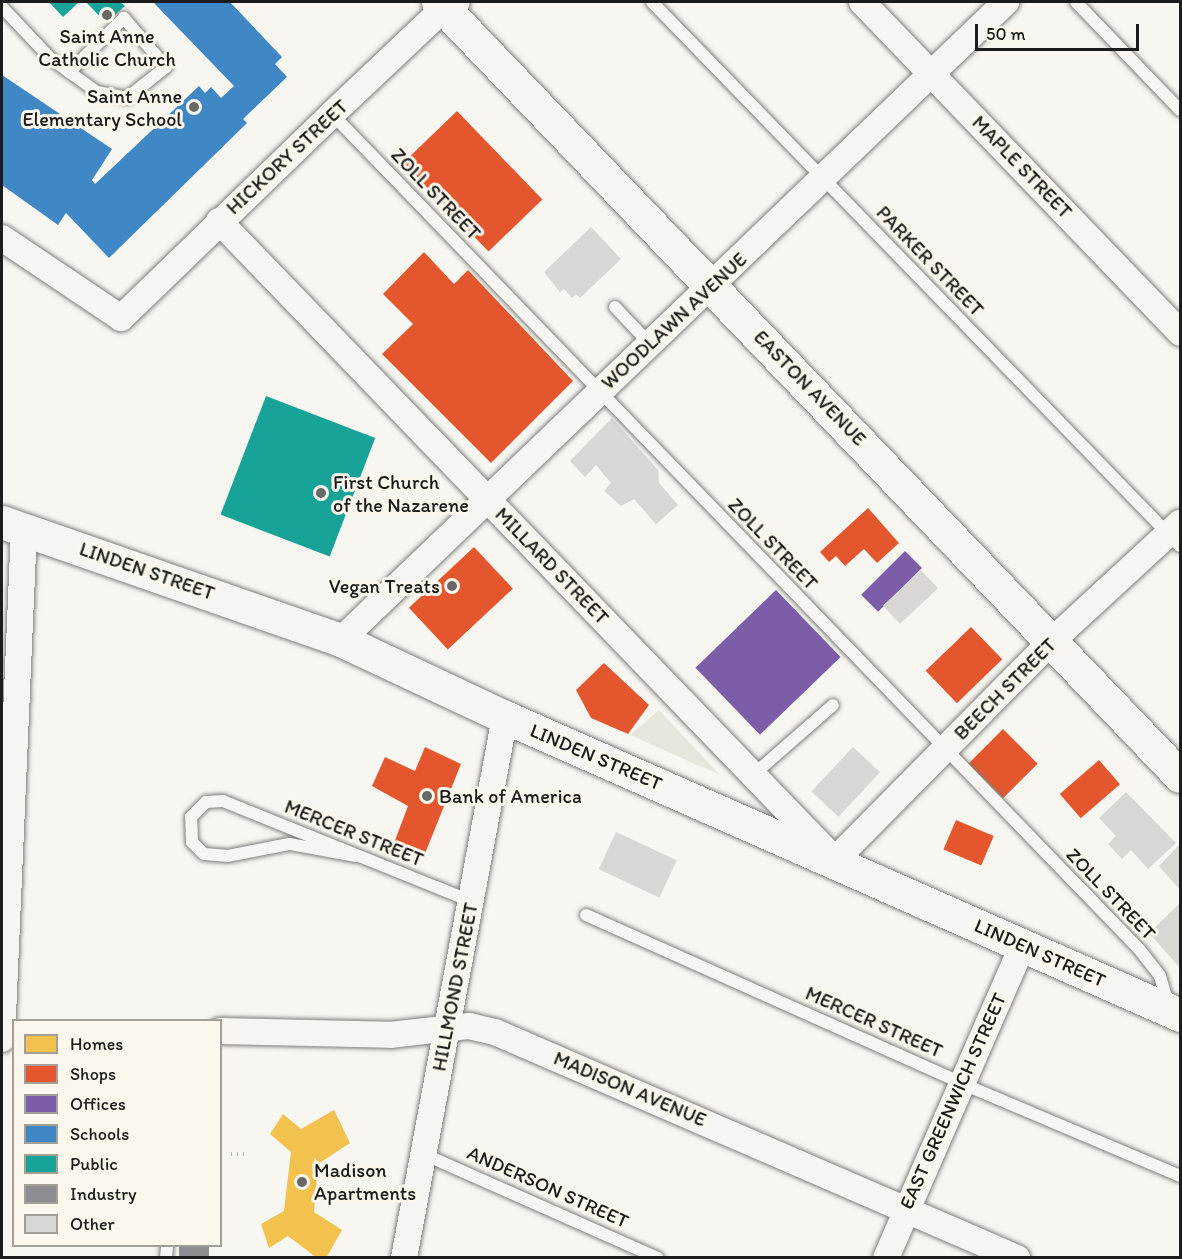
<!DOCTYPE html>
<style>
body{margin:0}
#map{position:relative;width:1182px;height:1259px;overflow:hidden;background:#f8f6f0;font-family:Itim,sans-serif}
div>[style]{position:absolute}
.built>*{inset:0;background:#e8e5dd}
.homes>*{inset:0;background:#f2c14e}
.shops>*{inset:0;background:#e4572e;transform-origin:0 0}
.offices>*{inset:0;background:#7b5ea7;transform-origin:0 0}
.schools>*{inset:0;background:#3f88c5}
.public>*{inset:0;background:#17a398;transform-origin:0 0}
.industry>*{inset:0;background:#8d8d92;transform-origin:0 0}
.building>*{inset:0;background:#d9d7d3;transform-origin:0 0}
.path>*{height:4px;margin-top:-2px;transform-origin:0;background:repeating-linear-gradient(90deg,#b7b6b4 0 1.5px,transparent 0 6px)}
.roads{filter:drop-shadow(0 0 2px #7f7e7b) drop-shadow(0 0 2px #7f7e7b)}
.service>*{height:12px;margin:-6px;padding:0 6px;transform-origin:6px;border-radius:6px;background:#f6f5f1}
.minor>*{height:26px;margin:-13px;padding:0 13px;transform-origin:13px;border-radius:13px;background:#f6f5f1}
.primary>*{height:33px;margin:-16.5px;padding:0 16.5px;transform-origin:16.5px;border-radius:16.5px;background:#f6f5f1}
.dots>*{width:16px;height:16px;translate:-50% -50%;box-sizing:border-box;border:3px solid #fbf7ec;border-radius:50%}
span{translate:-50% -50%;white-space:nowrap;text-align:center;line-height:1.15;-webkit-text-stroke:6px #fbf7ec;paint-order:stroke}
.poi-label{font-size:20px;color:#1c1c1c}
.right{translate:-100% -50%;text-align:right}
.left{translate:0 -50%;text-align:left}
.street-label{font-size:20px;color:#1c1c1c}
.frame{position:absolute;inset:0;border:3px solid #1c1c1c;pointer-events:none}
.legend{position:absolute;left:12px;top:1019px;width:210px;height:228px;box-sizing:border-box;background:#fbf7ec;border:2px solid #a29f99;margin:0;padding:8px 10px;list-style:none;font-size:18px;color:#1c1c1c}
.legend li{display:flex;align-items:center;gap:12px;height:30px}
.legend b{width:30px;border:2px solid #a29f99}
.scale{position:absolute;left:975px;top:24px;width:164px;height:27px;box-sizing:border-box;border:3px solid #1c1c1c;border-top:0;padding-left:8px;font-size:18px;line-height:21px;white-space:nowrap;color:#1c1c1c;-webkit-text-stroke:4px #fbf7ec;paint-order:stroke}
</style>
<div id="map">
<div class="built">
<div style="clip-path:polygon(659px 710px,720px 775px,630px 735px)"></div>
</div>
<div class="homes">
<div style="clip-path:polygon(334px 1110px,350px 1143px,318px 1164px,314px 1212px,342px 1230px,326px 1258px,317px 1258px,288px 1236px,269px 1248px,261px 1224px,284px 1211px,291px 1152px,270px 1134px,283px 1114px,301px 1129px)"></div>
</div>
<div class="shops">
<div style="left:457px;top:111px;width:123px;height:75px;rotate:46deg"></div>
<div style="clip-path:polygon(424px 252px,454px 284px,468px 270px,573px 381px,491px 463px,382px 354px,413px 324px,383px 294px)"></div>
<div style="clip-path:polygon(868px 508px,899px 543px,877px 563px,864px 549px,845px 566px,836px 556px,829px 562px,820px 552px)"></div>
<div style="left:474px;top:547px;width:57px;height:89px;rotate:47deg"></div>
<div style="left:971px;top:627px;width:45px;height:63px;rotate:46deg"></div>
<div style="clip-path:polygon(604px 663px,649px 705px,628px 734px,591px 718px,576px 690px)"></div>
<div style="left:1003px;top:729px;width:49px;height:49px;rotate:45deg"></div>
<div style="clip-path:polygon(425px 747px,461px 764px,424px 856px,394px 843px,408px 806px,372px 786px,385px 757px,415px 771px)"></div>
<div style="left:1099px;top:760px;width:32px;height:52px;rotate:49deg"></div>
<div style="left:956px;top:820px;width:41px;height:32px;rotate:23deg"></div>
</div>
<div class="offices">
<div style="left:905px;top:551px;width:24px;height:62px;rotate:45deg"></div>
<div style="left:776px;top:590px;width:93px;height:112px;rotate:46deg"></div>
</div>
<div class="schools">
<div style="clip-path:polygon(153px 2px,230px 2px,282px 57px,275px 64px,287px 77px,243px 119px,247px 123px,109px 258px,66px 213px,58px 225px,2px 185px,2px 75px,112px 149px,92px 180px,95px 184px,199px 86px,205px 93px,211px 87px,221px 98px,234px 86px)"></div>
</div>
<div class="public">
<div style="clip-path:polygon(49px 2px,79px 2px,63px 17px)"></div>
<div style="clip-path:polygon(86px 2px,120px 2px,125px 6px,106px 23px)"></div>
<div style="left:266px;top:396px;width:117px;height:127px;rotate:21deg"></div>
</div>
<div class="industry">
<div style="left:179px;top:1246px;width:30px;height:12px"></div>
</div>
<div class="building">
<div style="clip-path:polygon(591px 227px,621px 259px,580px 298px,576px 294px,572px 298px,564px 289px,560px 292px,544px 272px)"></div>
<div style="clip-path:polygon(612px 418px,658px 470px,659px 483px,678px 505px,656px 524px,634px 499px,621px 506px,604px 491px,611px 483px,596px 465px,585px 477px,570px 461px)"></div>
<div style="left:921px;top:570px;width:25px;height:52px;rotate:47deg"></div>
<div style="left:853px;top:747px;width:37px;height:61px;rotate:43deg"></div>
<div style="clip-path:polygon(1126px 792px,1176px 843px,1148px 869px,1131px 850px,1122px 859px,1108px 844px,1116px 836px,1099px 818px)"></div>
<div style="left:616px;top:832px;width:67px;height:41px;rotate:25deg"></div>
<div style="clip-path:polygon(1180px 844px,1180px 890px,1159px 866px)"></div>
<div style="clip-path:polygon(1180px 903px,1180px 968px,1149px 933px)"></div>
</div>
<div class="path">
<div style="left:231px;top:1154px;width:14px"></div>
</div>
<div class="roads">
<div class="service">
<div style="left:652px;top:2px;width:758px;rotate:45.86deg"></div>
<div style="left:1076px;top:2px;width:150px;rotate:46.1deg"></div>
<div style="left:2px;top:7px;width:70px;rotate:46.7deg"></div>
<div style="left:50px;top:58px;width:58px;rotate:35.9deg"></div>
<div style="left:97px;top:92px;width:31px;rotate:11deg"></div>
<div style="left:127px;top:98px;width:50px;rotate:-38.5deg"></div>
<div style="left:166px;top:67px;width:65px;rotate:-130.6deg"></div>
<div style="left:124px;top:18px;width:77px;rotate:135.5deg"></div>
<div style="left:332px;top:114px;width:1161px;rotate:45.98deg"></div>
<div style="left:1139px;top:949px;width:34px;rotate:52deg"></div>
<div style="left:1160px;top:976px;width:29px;rotate:74deg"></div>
<div style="left:615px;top:307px;width:51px;rotate:46.6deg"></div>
<div style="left:753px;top:775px;width:106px;rotate:-41.2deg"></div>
<div style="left:356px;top:856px;width:68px;rotate:-169.8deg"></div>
<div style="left:289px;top:844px;width:62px;rotate:168.9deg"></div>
<div style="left:228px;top:856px;width:24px;rotate:-175deg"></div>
<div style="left:204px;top:854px;width:17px;rotate:-135deg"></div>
<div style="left:192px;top:842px;width:25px;rotate:-92deg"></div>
<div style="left:191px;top:817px;width:21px;rotate:-45deg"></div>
<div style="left:206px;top:802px;width:17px;rotate:-3deg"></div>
<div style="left:223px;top:801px;width:267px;rotate:22deg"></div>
<div style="left:586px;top:915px;width:411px;rotate:24.1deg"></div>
<div style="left:961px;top:1083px;width:238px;rotate:23deg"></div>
<div style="left:421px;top:1153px;width:259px;rotate:23.9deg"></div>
<div style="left:166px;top:1258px;width:12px;rotate:-85deg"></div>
</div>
<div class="minor">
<div style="left:862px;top:2px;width:459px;rotate:46.1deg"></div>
<div style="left:219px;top:221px;width:888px;rotate:46.05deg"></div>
<div style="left:835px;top:860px;width:310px;rotate:-45.3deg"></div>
<div style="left:1053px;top:640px;width:173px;rotate:-42.7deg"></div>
<div style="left:2px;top:238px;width:143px;rotate:33.9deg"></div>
<div style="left:121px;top:318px;width:293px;rotate:-44deg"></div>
<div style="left:332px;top:114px;width:154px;rotate:-43.4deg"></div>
<div style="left:444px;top:8px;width:14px;rotate:-25deg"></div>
<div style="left:341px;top:640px;width:922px;rotate:-43.81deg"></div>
<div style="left:220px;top:1031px;width:170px;rotate:1.3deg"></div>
<div style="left:390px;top:1035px;width:80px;rotate:-6.5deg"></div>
<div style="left:469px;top:1026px;width:27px;rotate:13deg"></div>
<div style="left:495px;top:1032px;width:569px;rotate:23.41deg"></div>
<div style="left:2px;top:1039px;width:509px;rotate:-87.53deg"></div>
<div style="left:404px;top:1258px;width:550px;rotate:-79.43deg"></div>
<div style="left:886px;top:1258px;width:342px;rotate:-66.4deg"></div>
</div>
<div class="primary">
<div style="left:438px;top:2px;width:1072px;rotate:46.21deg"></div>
<div style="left:2px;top:522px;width:359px;rotate:19.2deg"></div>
<div style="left:341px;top:640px;width:181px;rotate:25.2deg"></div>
<div style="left:505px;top:717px;width:738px;rotate:23.82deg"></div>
</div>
</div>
<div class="dots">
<div style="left:107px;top:15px;background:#696866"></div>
<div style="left:194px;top:107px;background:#696866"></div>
<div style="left:321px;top:493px;background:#696866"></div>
<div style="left:452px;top:586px;background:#696866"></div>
<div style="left:427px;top:796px;background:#696866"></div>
<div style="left:302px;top:1182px;background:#696866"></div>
</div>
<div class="poi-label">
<span style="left:107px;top:48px">Saint Anne<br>Catholic Church</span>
<span class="right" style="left:182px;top:108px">Saint Anne<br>Elementary School</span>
<span class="left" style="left:333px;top:494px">First Church<br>of the Nazarene</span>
<span class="right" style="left:440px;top:586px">Vegan Treats</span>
<span class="left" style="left:439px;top:796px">Bank of America</span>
<span class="left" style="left:314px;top:1182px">Madison<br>Apartments</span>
</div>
<div class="street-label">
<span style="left:287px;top:157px;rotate:-43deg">HICKORY STREET</span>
<span style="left:1022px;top:167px;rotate:46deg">MAPLE STREET</span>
<span style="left:436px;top:194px;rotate:46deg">ZOLL STREET</span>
<span style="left:930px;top:261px;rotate:46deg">PARKER STREET</span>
<span style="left:674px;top:321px;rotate:-43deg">WOODLAWN AVENUE</span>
<span style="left:810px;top:388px;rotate:46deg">EASTON AVENUE</span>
<span style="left:773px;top:544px;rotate:46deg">ZOLL STREET</span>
<span style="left:552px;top:566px;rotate:46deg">MILLARD STREET</span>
<span style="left:147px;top:571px;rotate:19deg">LINDEN STREET</span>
<span style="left:1005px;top:689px;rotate:-45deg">BEECH STREET</span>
<span style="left:596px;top:757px;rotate:23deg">LINDEN STREET</span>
<span style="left:354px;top:833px;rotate:22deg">MERCER STREET</span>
<span style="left:1111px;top:894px;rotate:46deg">ZOLL STREET</span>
<span style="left:1040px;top:953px;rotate:24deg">LINDEN STREET</span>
<span style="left:455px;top:987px;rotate:-79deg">HILLMOND STREET</span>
<span style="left:874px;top:1022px;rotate:24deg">MERCER STREET</span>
<span style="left:630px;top:1089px;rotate:23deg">MADISON AVENUE</span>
<span style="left:953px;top:1101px;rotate:-66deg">EAST GREENWICH STREET</span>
<span style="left:548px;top:1187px;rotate:24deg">ANDERSON STREET</span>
</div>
<div class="frame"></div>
<ul class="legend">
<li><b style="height:16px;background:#f2c14e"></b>Homes</li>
<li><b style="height:16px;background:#e4572e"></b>Shops</li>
<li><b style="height:16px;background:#7b5ea7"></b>Offices</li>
<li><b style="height:16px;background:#3f88c5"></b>Schools</li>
<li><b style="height:16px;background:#17a398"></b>Public</li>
<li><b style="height:16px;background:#8d8d92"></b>Industry</li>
<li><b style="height:16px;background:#d9d7d3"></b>Other</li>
</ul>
<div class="scale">50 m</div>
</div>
